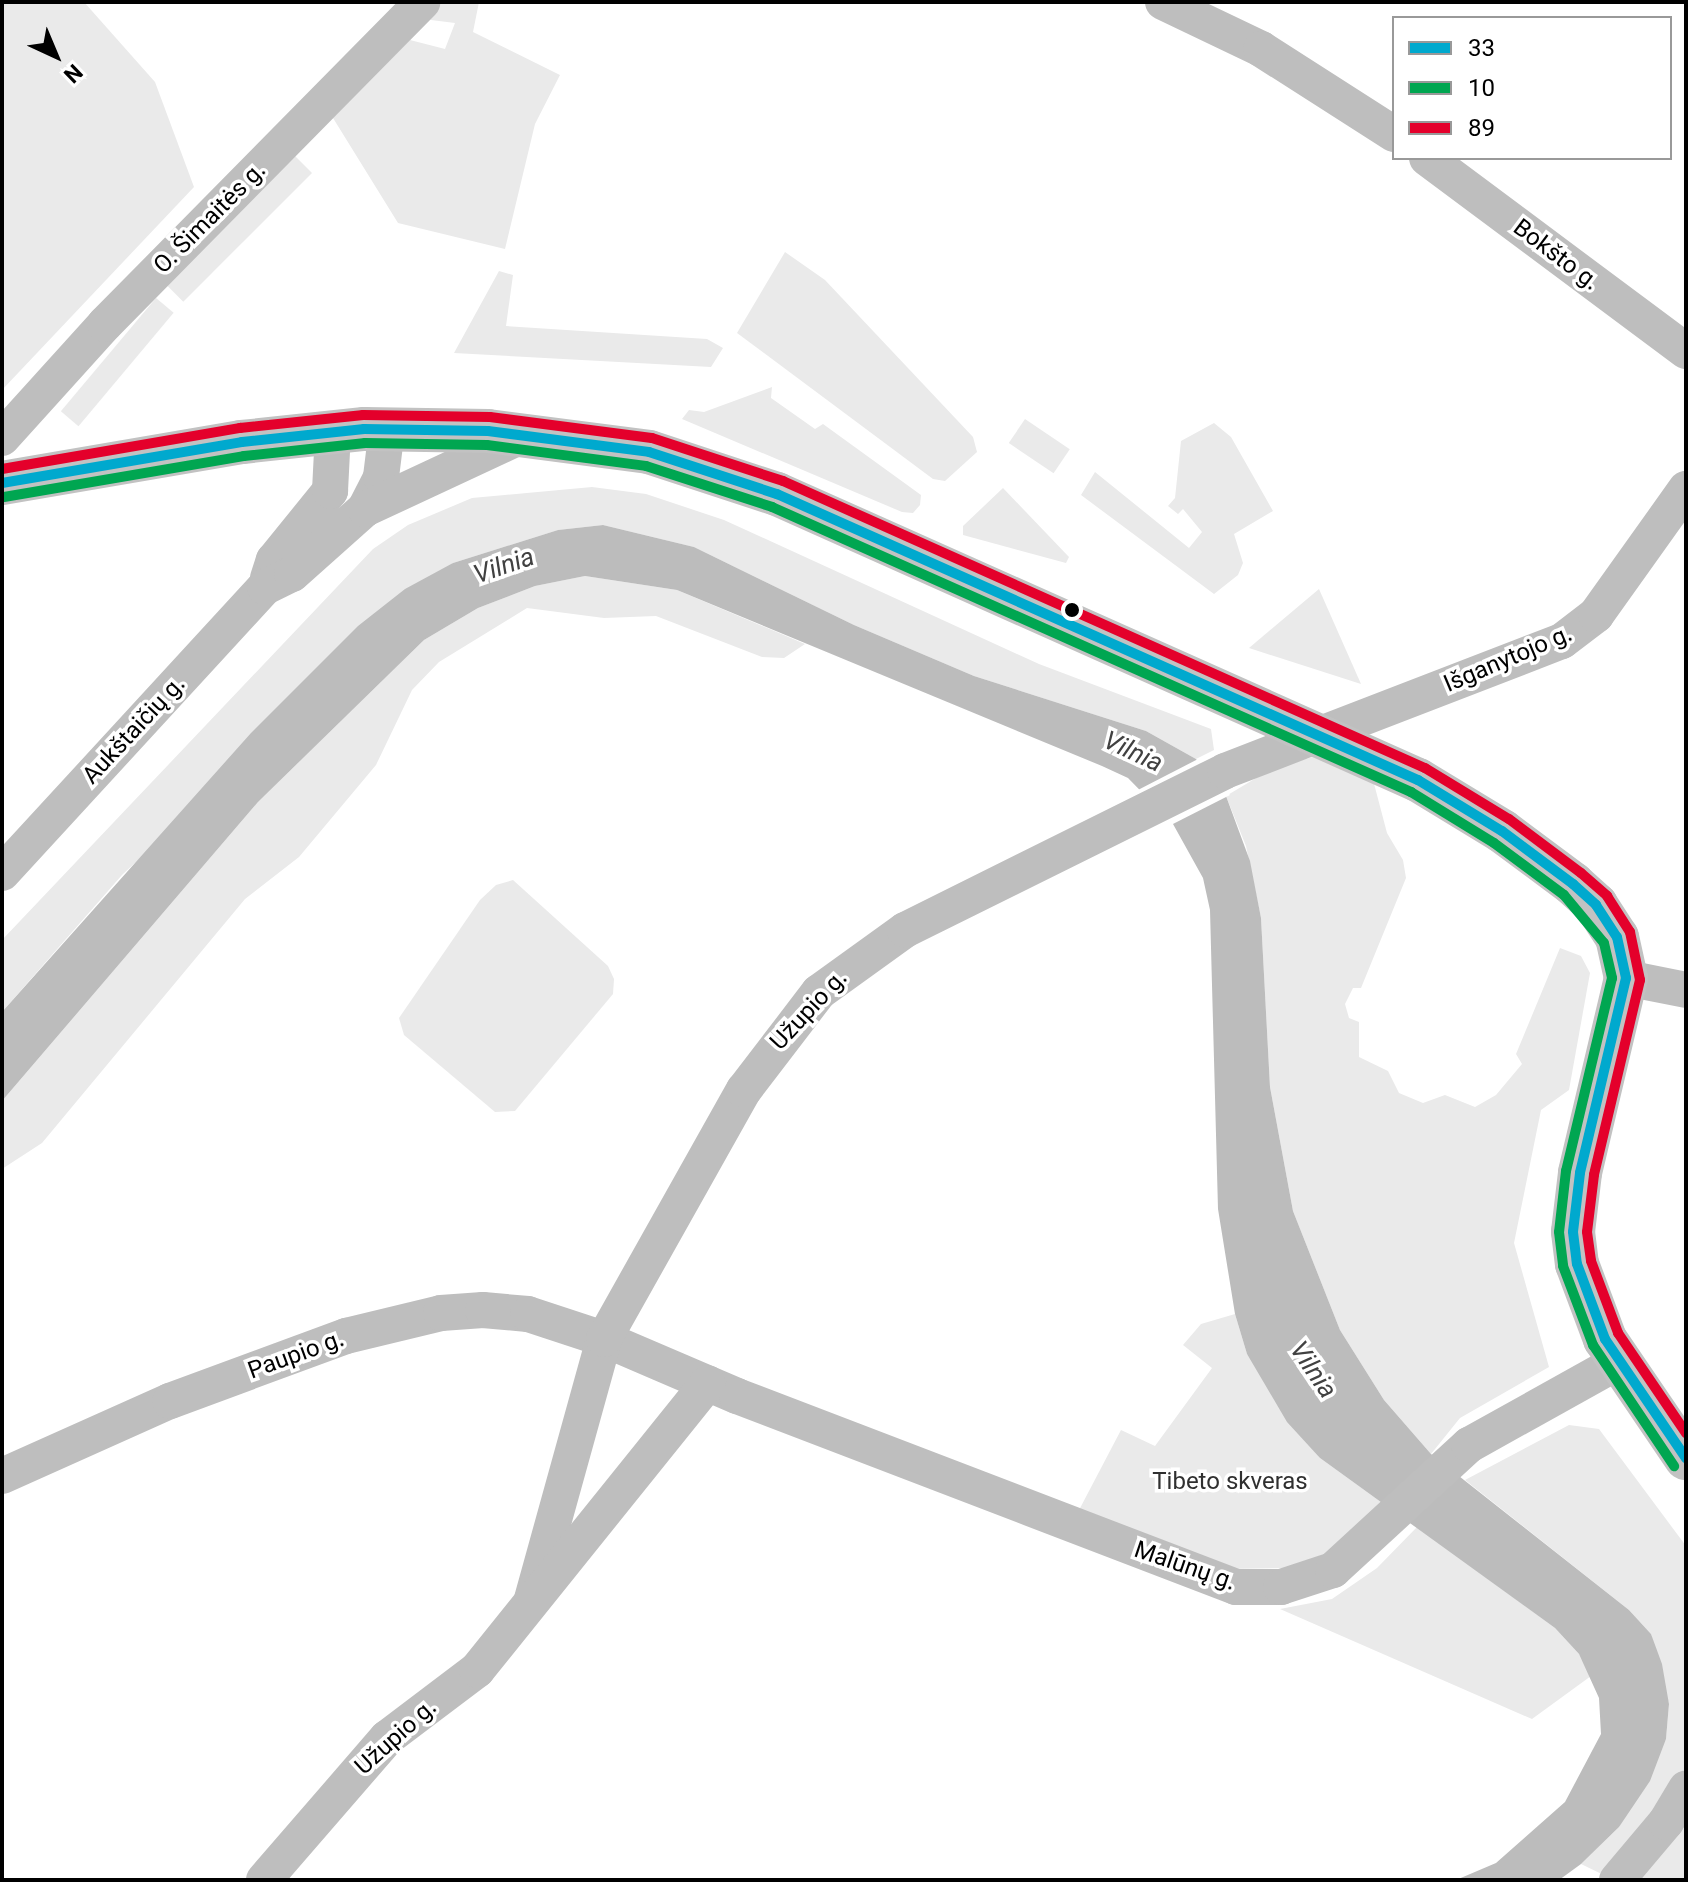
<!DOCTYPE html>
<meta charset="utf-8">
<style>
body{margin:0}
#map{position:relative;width:1688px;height:1882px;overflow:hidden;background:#fff;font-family:Roboto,sans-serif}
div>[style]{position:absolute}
.green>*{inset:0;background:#eaeaea;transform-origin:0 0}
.water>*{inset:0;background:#bcbcbc}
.pier>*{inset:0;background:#fff}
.street>*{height:36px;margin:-18px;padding:0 18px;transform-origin:18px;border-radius:18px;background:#bebebe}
.secondary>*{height:44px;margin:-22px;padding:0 22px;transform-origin:22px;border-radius:22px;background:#c2c2c2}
.bus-1>*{height:10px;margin:-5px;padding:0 5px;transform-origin:5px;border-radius:5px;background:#00a9ce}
.bus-2>*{height:10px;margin:-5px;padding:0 5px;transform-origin:5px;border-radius:5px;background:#00a651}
.bus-3>*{height:10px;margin:-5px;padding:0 5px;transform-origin:5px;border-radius:5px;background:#e4002b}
.dots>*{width:22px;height:22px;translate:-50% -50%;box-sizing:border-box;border:4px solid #fff;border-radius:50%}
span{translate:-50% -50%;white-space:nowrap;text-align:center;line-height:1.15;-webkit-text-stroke:7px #fff;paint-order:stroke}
.street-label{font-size:24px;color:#000}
.park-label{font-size:24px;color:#303030}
.water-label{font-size:26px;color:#414141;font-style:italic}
.frame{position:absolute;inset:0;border:4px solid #000;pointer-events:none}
.legend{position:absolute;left:1392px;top:16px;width:280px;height:144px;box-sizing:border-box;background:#fff;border:2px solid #999;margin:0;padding:10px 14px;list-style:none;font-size:24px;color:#000}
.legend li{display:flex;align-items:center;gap:16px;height:40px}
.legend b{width:40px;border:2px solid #999}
.north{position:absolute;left:16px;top:16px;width:80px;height:80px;-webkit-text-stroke:6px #fff;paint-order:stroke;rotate:136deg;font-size:22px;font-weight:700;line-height:32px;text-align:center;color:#000}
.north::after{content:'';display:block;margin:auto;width:28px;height:36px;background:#000;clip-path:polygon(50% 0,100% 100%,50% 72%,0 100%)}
</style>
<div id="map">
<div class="green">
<div style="clip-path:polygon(2px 2px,84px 2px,155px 82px,194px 187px,2px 390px)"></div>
<div style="clip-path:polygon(437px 2px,479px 2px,473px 32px,560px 75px,535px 124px,505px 249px,398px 223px,333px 118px,410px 40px,445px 49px,455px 23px,431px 20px,425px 14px)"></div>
<div style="left:295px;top:156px;width:24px;height:182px;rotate:45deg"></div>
<div style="clip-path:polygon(785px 252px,825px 280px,973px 437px,977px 452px,945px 481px,933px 479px,737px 333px)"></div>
<div style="clip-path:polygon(499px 271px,513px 275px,506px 326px,707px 339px,723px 348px,711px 367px,454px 353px)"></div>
<div style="left:156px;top:298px;width:23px;height:148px;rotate:40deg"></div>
<div style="clip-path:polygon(772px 387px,771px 398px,815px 429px,823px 424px,921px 495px,920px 505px,913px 513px,902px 512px,682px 419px,689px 410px,704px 412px)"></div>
<div style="left:1025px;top:419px;width:54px;height:29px;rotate:34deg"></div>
<div style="clip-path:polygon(1214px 423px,1231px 437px,1273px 511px,1234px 534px,1243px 563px,1238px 575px,1214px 594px,1081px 495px,1095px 472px,1189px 548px,1202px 532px,1183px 509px,1178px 514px,1168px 506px,1175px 498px,1181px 441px)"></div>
<div style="clip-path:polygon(592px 487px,646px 494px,724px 520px,1039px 664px,1211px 729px,1214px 750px,1196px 759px,1146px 731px,974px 676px,854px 625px,694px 547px,603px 525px,558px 530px,453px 563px,122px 875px,2px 1012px,2px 940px,373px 549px,408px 525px,472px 498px)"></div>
<div style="clip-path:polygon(1003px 488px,1069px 557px,1066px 563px,963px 535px,963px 526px)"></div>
<div style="clip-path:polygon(585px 576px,677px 590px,805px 644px,784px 658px,762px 657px,656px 616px,604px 618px,527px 608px,439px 662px,412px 690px,376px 765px,299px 857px,245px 899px,42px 1143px,2px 1169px,2px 1101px,258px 802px,424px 640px,478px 608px,535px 586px)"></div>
<div style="clip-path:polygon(1319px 589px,1361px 684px,1249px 648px)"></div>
<div style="clip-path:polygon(1327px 753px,1372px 776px,1387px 833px,1403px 860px,1406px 878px,1361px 988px,1353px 988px,1345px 1004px,1349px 1018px,1359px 1022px,1359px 1057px,1388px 1071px,1399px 1093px,1423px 1103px,1445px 1095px,1475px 1107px,1496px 1095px,1522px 1064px,1516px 1054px,1560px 948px,1581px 956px,1590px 973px,1569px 1090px,1541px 1110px,1514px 1243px,1549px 1367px,1460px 1418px,1431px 1454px,1384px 1400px,1340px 1330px,1293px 1211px,1270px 1087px,1261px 918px,1246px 846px,1226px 796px,1273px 768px)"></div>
<div style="clip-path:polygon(513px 880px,608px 966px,614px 979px,613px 994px,515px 1111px,495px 1112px,404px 1035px,399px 1018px,480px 900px,496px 885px)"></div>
<div style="clip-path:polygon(1235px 1314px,1247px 1354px,1320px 1458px,1385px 1505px,1331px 1551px,1292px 1568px,1227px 1569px,1078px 1512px,1121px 1430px,1155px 1446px,1212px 1368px,1183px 1345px,1201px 1324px)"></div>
<div style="clip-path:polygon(1569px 1425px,1599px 1429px,1686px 1546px,1686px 1880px,1614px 1880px,1581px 1864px,1619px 1827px,1666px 1739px,1669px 1704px,1651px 1634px,1629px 1610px,1465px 1480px)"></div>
<div style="clip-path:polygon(1417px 1527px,1555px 1628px,1579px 1654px,1591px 1676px,1532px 1719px,1280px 1609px,1332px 1599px,1377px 1568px)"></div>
</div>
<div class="water">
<div style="clip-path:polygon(603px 525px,694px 547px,854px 625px,974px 676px,1146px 731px,1196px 759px,1226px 796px,1250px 861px,1261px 918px,1270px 1087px,1293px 1211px,1340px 1330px,1384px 1400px,1431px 1454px,1629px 1610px,1651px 1634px,1662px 1664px,1669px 1704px,1666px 1739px,1650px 1781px,1619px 1827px,1581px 1864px,1559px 1880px,1456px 1880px,1496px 1863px,1565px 1802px,1601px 1734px,1599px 1698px,1579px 1654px,1555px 1628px,1320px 1458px,1287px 1422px,1247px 1354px,1235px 1314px,1218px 1209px,1210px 910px,1203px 878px,1173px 824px,1128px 778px,1102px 766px,677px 590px,585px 576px,535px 586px,478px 608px,424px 640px,258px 802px,2px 1101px,2px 1012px,251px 733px,358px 626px,405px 589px,453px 563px,558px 530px)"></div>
</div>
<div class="pier">
<div style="clip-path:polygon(1200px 758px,1230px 795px,1169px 826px,1136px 791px)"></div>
</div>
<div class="street">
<div style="left:1163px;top:2px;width:109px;rotate:25.6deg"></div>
<div style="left:1261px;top:49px;width:158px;rotate:32.6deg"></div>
<div style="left:1427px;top:158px;width:323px;rotate:36.7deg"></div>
<div style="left:2px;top:438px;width:154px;rotate:-47.9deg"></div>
<div style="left:105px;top:324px;width:452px;rotate:-45.4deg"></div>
<div style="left:365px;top:509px;width:36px;rotate:-63deg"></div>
<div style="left:381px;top:477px;width:49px;rotate:-83deg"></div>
<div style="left:268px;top:578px;width:19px;rotate:-72deg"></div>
<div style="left:274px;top:560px;width:89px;rotate:-50.9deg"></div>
<div style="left:330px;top:491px;width:60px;rotate:-87.1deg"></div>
<div style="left:2px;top:873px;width:389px;rotate:-47.4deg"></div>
<div style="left:265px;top:587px;width:30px;rotate:-26deg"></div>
<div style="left:292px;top:574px;width:98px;rotate:-41.7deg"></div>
<div style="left:365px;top:509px;width:178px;rotate:-25deg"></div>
<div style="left:1626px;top:978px;width:61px;rotate:11.3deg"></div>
<div style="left:2px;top:1476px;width:184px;rotate:-24.1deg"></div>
<div style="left:170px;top:1401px;width:188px;rotate:-20.3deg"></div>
<div style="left:346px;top:1336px;width:98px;rotate:-13.6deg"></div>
<div style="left:441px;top:1313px;width:42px;rotate:-4.1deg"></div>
<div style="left:483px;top:1310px;width:45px;rotate:5.1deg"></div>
<div style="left:528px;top:1314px;width:80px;rotate:18.2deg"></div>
<div style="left:604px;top:1339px;width:145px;rotate:23.2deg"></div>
<div style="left:737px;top:1396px;width:534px;rotate:20.95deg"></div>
<div style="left:1236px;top:1587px;width:45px"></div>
<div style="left:1281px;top:1587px;width:55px;rotate:-18.1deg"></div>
<div style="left:1333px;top:1570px;width:185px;rotate:-42.6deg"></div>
<div style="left:1469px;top:1445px;width:171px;rotate:-29.1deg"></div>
<div style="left:532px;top:1599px;width:270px;rotate:-74.5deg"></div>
<div style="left:604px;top:1339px;width:286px;rotate:-60.7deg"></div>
<div style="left:744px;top:1090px;width:123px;rotate:-52.6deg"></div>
<div style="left:819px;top:992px;width:106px;rotate:-35.8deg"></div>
<div style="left:905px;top:930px;width:357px;rotate:-26.4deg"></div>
<div style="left:1225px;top:771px;width:361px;rotate:-21.1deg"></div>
<div style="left:1562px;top:641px;width:43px;rotate:-37.4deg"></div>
<div style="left:1596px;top:615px;width:155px;rotate:-54.5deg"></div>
<div style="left:264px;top:1880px;width:188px;rotate:-49.1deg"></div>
<div style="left:387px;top:1738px;width:113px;rotate:-37.1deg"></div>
<div style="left:477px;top:1670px;width:368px;rotate:-51.2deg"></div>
<div style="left:1617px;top:1880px;width:76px;rotate:-49.8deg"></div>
<div style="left:1666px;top:1822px;width:39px;rotate:-59deg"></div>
</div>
<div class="secondary">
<div style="left:2px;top:483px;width:243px;rotate:-9.7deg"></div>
<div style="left:242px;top:442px;width:123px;rotate:-6.1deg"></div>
<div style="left:364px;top:429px;width:124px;rotate:0.9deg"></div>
<div style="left:488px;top:431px;width:162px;rotate:7.4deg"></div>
<div style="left:649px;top:452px;width:135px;rotate:18.2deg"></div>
<div style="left:777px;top:494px;width:702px;rotate:24.05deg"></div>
<div style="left:1418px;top:780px;width:98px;rotate:31.3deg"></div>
<div style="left:1502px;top:831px;width:89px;rotate:36.7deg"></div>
<div style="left:1573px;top:884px;width:31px;rotate:42deg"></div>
<div style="left:1596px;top:905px;width:38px;rotate:57deg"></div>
<div style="left:1617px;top:937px;width:42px;rotate:77.6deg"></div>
<div style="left:1626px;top:978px;width:200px;rotate:103.3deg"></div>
<div style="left:1580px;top:1173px;width:59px;rotate:96.8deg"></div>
<div style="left:1573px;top:1232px;width:32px;rotate:83deg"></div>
<div style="left:1577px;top:1264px;width:80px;rotate:69.5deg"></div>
<div style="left:1605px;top:1339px;width:144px;rotate:55.8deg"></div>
</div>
<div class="bus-1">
<div style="left:2px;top:483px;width:243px;rotate:-9.7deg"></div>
<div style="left:242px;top:442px;width:123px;rotate:-6.1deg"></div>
<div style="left:364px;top:429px;width:124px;rotate:0.9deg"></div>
<div style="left:488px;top:431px;width:162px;rotate:7.4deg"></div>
<div style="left:649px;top:452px;width:135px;rotate:18.2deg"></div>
<div style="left:777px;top:494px;width:702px;rotate:24.05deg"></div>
<div style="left:1418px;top:780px;width:98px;rotate:31.3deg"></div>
<div style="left:1502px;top:831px;width:89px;rotate:36.7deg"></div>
<div style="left:1573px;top:884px;width:31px;rotate:42deg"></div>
<div style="left:1596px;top:905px;width:38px;rotate:57deg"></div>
<div style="left:1617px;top:937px;width:42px;rotate:77.6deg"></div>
<div style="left:1626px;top:978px;width:200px;rotate:103.3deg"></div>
<div style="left:1580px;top:1173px;width:59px;rotate:96.8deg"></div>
<div style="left:1573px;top:1232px;width:32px;rotate:83deg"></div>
<div style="left:1577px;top:1264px;width:80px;rotate:69.5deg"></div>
<div style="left:1605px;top:1339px;width:144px;rotate:55.8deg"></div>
</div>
<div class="bus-2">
<div style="left:4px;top:497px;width:243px;rotate:-9.7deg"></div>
<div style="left:244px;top:456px;width:122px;rotate:-6.1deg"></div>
<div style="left:365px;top:443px;width:122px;rotate:0.9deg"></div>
<div style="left:487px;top:445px;width:160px;rotate:7.5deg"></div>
<div style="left:646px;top:466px;width:133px;rotate:18deg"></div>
<div style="left:772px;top:507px;width:700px;rotate:24.04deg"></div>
<div style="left:1411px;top:792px;width:97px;rotate:31.6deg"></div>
<div style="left:1494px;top:843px;width:87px;rotate:36.6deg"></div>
<div style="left:1564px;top:895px;width:62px;rotate:50.2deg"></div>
<div style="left:1604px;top:943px;width:36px;rotate:77deg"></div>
<div style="left:1612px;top:978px;width:198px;rotate:103.4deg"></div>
<div style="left:1566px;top:1171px;width:61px;rotate:96.5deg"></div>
<div style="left:1559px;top:1232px;width:34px;rotate:83deg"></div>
<div style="left:1563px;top:1266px;width:85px;rotate:69.2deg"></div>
<div style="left:1593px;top:1345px;width:146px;rotate:56.2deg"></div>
</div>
<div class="bus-3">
<div style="left:2px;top:469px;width:242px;rotate:-9.8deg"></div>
<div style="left:240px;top:428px;width:124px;rotate:-6deg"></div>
<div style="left:363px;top:415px;width:127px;rotate:0.9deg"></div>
<div style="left:490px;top:417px;width:163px;rotate:7.4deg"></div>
<div style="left:652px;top:438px;width:138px;rotate:18.2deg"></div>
<div style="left:783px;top:481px;width:703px;rotate:24.09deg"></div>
<div style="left:1425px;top:768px;width:98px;rotate:31.3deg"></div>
<div style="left:1509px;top:819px;width:90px;rotate:36.9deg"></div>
<div style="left:1581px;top:873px;width:35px;rotate:41deg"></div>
<div style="left:1607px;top:896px;width:43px;rotate:57.4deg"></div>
<div style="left:1630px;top:932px;width:49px;rotate:78.2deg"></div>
<div style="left:1640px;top:980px;width:200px;rotate:103.3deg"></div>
<div style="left:1594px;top:1175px;width:57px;rotate:97deg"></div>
<div style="left:1587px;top:1232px;width:29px;rotate:82deg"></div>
<div style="left:1591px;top:1261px;width:77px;rotate:69.4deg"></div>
<div style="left:1618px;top:1333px;width:121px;rotate:55.8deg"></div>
</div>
<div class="dots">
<div style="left:1072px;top:610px;background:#000"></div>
</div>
<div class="street-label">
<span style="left:210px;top:218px;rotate:-45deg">O. Šimaitės g.</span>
<span style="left:1556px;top:255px;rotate:37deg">Bokšto g.</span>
<span style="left:1508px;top:659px;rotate:-23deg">Išganytojo g.</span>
<span style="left:134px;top:730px;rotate:-47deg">Aukštaičių g.</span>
<span style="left:809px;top:1010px;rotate:-47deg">Užupio g.</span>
<span style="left:296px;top:1355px;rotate:-20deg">Paupio g.</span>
<span style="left:1185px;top:1566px;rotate:19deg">Malūnų g.</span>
<span style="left:396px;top:1737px;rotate:-42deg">Užupio g.</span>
</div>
<div class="park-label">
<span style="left:1230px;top:1482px">Tibeto skveras</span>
</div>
<div class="water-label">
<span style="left:504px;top:566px;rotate:-19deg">Vilnia</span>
<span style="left:1133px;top:752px;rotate:25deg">Vilnia</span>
<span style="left:1313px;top:1370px;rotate:56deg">Vilnia</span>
</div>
<div class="frame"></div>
<ul class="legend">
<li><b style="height:10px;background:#00a9ce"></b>33</li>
<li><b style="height:10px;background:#00a651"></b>10</li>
<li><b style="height:10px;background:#e4002b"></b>89</li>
</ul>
<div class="north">N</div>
</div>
